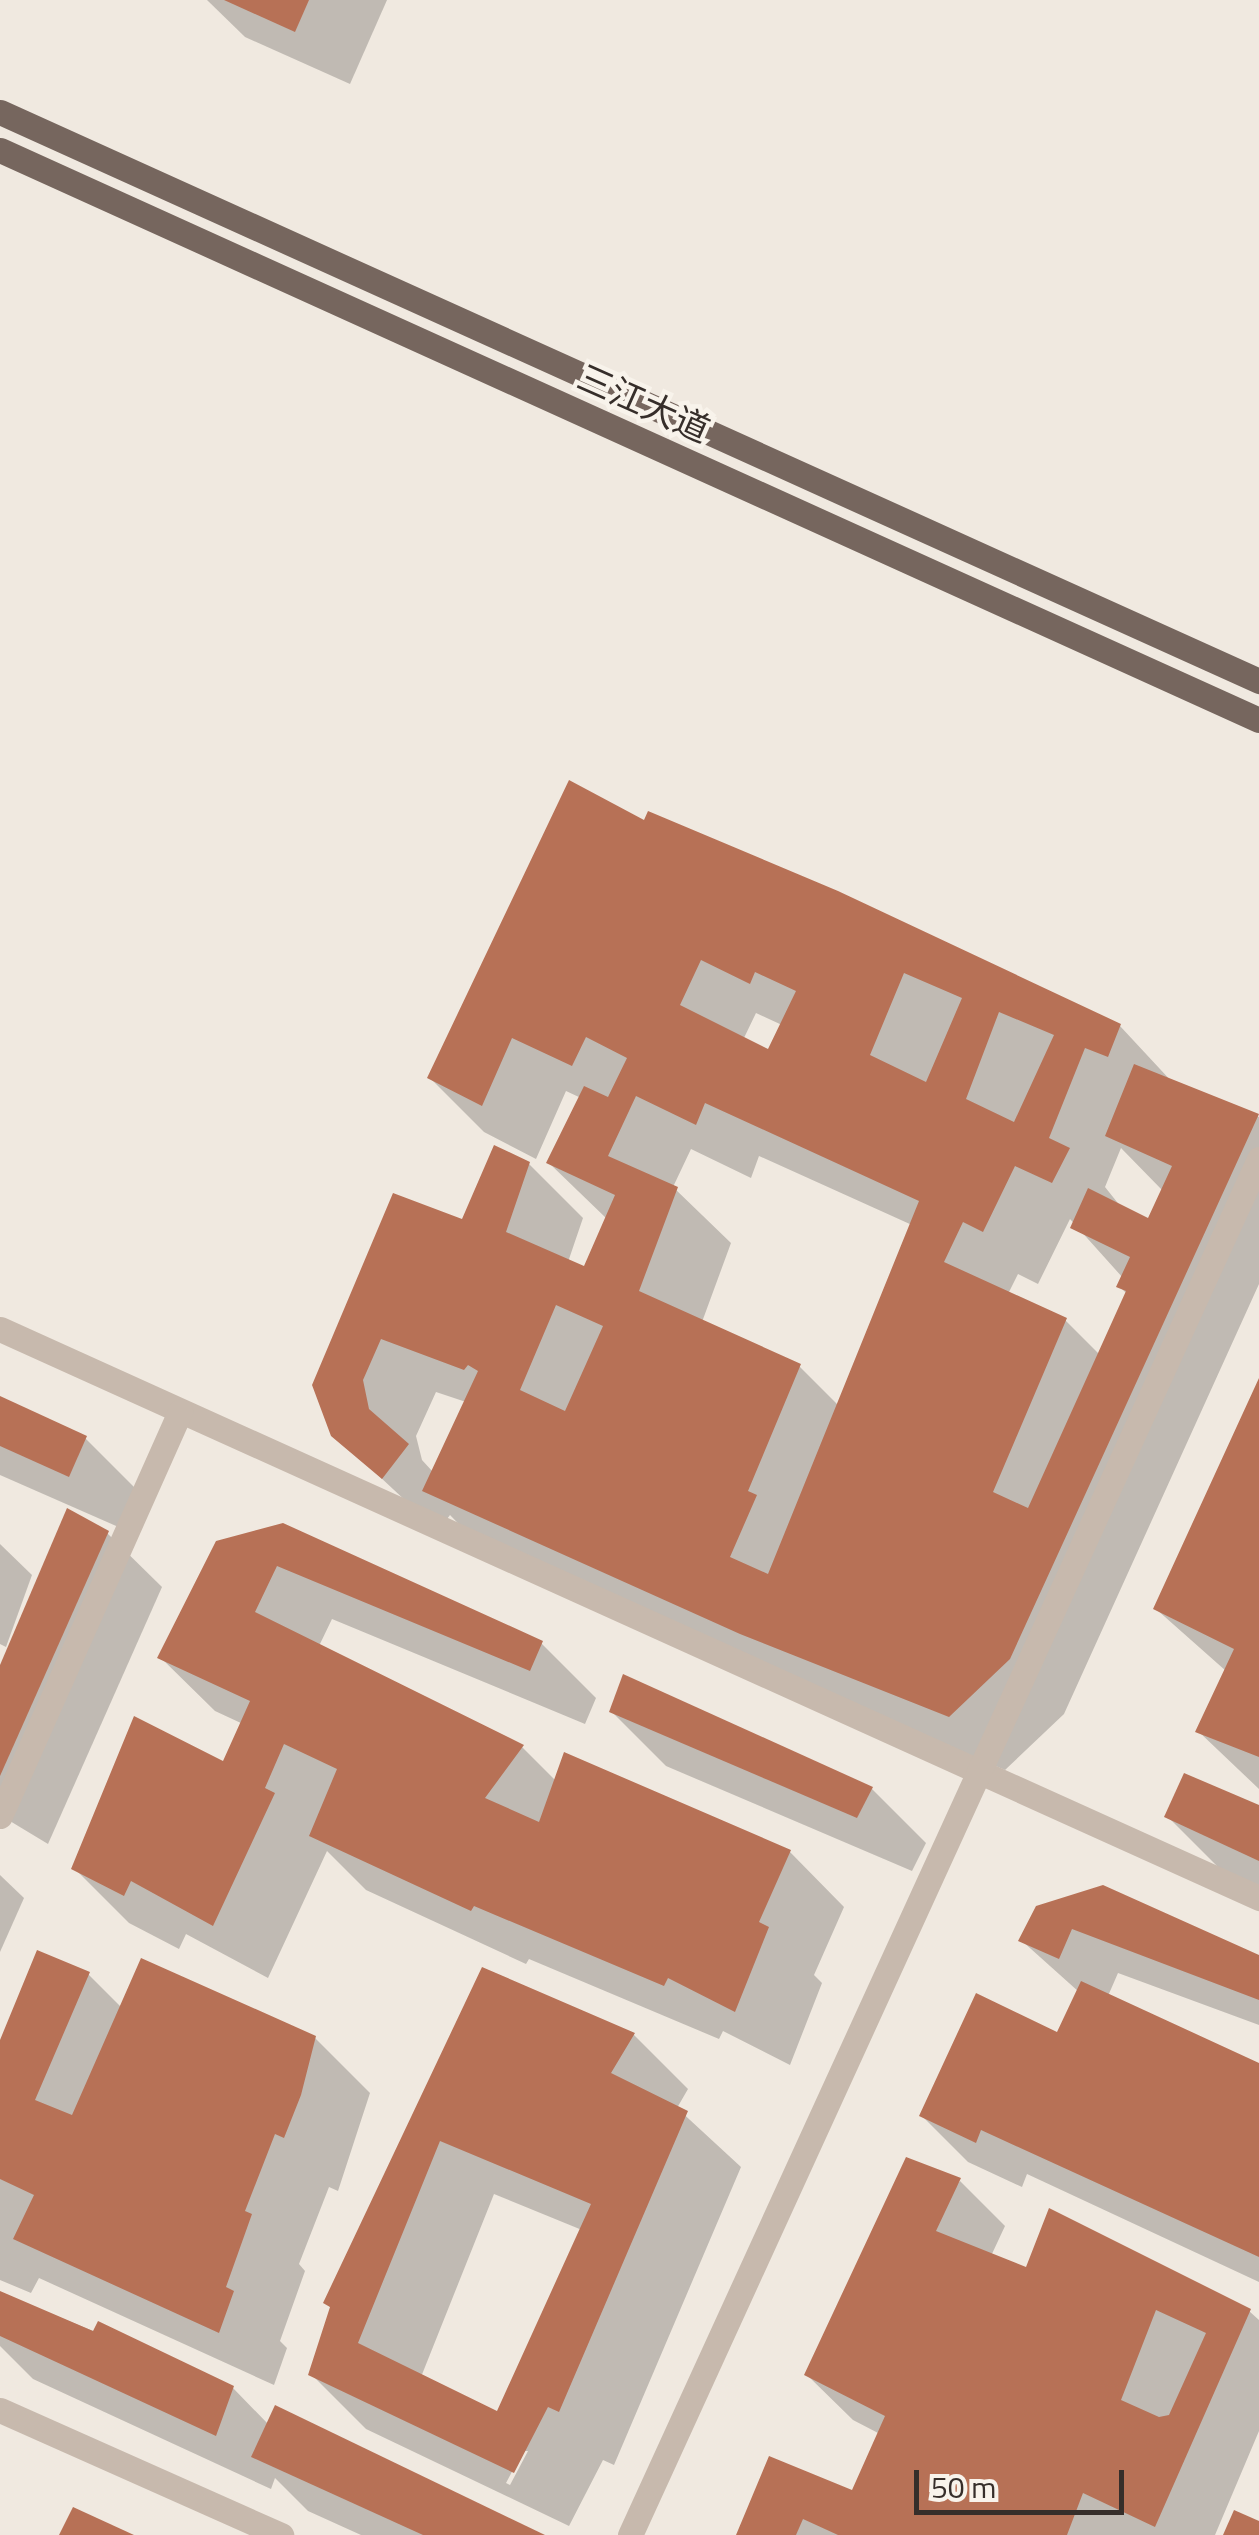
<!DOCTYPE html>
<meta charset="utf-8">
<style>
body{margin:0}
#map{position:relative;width:1259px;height:2535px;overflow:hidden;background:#f0e9e0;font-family:"Titillium Web","Noto Sans SC",sans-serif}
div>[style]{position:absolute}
.shadow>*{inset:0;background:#0003}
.building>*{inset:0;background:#b77156}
.minor>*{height:25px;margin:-12.5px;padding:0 12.5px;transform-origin:12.5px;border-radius:12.5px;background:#c7b9ad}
.primary>*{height:25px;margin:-12.5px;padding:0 12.5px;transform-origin:12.5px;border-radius:12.5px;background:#76665e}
span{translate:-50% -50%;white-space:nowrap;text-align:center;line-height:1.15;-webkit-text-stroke:9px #f8f3eb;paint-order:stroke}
.street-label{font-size:35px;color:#362e2a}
.scale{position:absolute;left:914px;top:2470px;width:210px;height:45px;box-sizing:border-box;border:5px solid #362e2a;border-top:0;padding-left:12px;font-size:30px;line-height:35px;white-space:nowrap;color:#362e2a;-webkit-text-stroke:8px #f8f3eb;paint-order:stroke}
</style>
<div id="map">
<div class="shadow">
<div style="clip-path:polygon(207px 0,387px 0,350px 84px,245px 37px)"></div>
<div style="clip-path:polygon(evenodd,646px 824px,1120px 1026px,1173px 1083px,1259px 1117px,1259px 1284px,1064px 1714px,1005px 1770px,479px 1545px,450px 1515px,438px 1531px,334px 1434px,315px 1385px,529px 1164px,583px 1218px,568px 1262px,585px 1270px,607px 1219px,549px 1163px,581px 1098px,566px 1091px,536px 1159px,484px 1132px,430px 1078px,646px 824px,756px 1013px,782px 1025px,769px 1052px,743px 1040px,756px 1013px,646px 824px,1121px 1148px,1163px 1191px,1149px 1221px,1121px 1207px,1105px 1187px,1121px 1148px,646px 824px,691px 1149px,751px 1178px,759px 1156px,912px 1225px,839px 1406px,800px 1367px,702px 1322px,731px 1243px,673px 1187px,691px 1149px,646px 824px,1070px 1219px,1123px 1278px,1119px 1286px,1127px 1294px,1100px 1355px,1065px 1320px,1008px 1294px,1018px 1274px,1038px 1284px,1070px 1219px,646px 824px,436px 1392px,466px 1402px,433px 1472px,422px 1460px,416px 1436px,436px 1392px)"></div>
<div style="clip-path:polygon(1259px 1395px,1259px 1789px,1198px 1731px,1226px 1671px,1156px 1609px)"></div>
<div style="clip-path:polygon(0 1398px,85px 1438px,140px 1493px,123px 1529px,0 1475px)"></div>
<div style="clip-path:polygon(107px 1533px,162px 1587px,48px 1844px,0 1815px,0 1671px)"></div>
<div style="clip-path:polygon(218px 1543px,541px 1643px,596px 1698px,585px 1724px,332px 1619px,319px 1646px,522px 1747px,556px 1781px,790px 1852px,844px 1907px,814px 1975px,822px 1983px,790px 2065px,723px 2031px,719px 2039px,529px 1959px,526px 1964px,366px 1890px,327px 1851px,268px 1978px,186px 1934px,179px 1949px,129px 1923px,74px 1868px,224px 1765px,243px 1724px,215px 1711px,160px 1657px)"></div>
<div style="clip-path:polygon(0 1544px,32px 1575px,6px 1647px,0 1644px)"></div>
<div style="clip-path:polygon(611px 1711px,872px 1789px,926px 1843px,912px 1871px,666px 1766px)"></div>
<div style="clip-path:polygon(1259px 1808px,1259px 1888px,1222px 1871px,1167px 1816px)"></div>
<div style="clip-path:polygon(0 1875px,24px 1898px,0 1952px)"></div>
<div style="clip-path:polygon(1037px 1908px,1259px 1957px,1259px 2025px,1118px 1973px,1108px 1996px,1259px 2065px,1259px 2282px,1027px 2174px,1022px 2187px,968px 2162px,922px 2116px,1058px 2035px,1079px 1992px,1021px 1940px)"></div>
<div style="clip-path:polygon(evenodd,483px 1970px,634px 2035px,688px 2089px,677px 2108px,741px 2167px,614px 2465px,603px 2460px,569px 2526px,366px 2429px,311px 2374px,332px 2309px,326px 2303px,483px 1970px,494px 2194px,582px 2230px,498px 2415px,421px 2377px,494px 2194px,483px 1970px,523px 2451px,528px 2451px,510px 2485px,506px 2483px,523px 2451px)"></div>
<div style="clip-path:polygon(88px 1974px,122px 2008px,315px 2038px,370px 2093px,338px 2191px,329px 2187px,299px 2264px,305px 2271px,280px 2341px,287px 2348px,274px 2385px,39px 2278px,31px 2293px,0 2280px,0 2046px)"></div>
<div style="clip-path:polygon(960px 2181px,1005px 2226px,991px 2256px,1027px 2270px,1249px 2311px,1259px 2320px,1259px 2431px,1215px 2535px,738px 2535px,853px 2493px,880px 2434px,853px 2420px,807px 2375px)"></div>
<div style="clip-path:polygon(0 2293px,233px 2388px,269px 2425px,536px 2535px,361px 2535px,308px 2511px,275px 2478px,271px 2489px,33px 2379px,0 2346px)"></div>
</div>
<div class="building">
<div style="clip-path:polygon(224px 0,309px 0,295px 32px)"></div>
<div style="clip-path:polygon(evenodd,569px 780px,644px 820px,648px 811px,838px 891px,1121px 1024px,1108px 1057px,1085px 1048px,1049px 1138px,1070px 1148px,1052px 1183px,1015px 1166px,983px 1232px,963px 1222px,944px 1262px,1067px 1318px,993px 1492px,1028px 1508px,1126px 1291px,1116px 1287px,1130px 1257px,1070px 1228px,1088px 1188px,1148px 1218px,1172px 1166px,1105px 1136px,1134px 1064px,1259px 1114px,1010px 1659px,949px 1717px,740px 1634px,422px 1491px,478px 1371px,468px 1365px,464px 1370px,381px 1339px,363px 1380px,369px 1409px,409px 1444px,382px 1479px,331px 1436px,312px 1385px,393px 1193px,462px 1219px,494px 1145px,530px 1162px,506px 1232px,584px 1266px,615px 1195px,546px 1163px,584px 1086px,608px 1097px,627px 1058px,586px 1037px,572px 1066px,512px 1038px,482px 1106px,427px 1078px,569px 780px,701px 960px,750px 984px,755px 972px,796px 991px,768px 1049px,680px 1005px,701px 960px,569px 780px,904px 973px,962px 998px,926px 1082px,870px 1055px,904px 973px,569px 780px,999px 1012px,1054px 1035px,1014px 1122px,966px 1099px,999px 1012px,569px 780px,636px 1096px,696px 1125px,705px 1103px,919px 1201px,768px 1574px,730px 1557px,757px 1495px,748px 1491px,801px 1364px,639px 1291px,678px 1187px,608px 1156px,636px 1096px,569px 780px,556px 1305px,603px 1326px,565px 1411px,520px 1390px,556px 1305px)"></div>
<div style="clip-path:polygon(1259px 1378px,1259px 1757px,1195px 1732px,1234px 1649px,1153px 1609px)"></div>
<div style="clip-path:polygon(0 1396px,87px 1436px,69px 1477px,0 1446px)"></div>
<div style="clip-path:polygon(67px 1508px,109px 1531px,0 1776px,0 1665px)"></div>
<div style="clip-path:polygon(283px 1523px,543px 1641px,530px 1671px,277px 1566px,255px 1612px,524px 1745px,485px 1798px,539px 1822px,564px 1752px,791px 1850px,759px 1922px,769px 1927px,735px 2012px,668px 1978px,664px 1986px,474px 1906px,471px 1911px,309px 1836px,337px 1769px,284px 1744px,265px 1788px,275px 1793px,213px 1926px,131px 1881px,124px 1896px,71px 1869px,134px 1716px,223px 1761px,250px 1701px,157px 1658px,216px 1541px)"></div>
<div style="clip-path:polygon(623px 1674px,873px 1787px,857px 1818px,609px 1712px)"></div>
<div style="clip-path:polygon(1184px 1773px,1259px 1805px,1259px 1861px,1164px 1817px)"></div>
<div style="clip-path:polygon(1103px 1885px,1259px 1955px,1259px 2000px,1072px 1929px,1059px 1959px,1018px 1941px,1036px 1906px)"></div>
<div style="clip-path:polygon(37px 1950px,90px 1972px,35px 2100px,72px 2115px,141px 1958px,316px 2036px,301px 2095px,284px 2138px,275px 2134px,245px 2211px,252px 2214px,226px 2287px,234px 2291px,219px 2333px,13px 2239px,34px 2195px,0 2179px,0 2040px)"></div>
<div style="clip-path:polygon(evenodd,482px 1967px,635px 2033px,611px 2073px,688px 2111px,559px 2412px,548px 2407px,514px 2473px,308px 2375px,330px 2307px,323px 2303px,482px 1967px,440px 2141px,591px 2204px,497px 2411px,358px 2343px,440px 2141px)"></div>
<div style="clip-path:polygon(1081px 1981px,1259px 2063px,1259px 2257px,981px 2130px,976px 2143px,919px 2116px,976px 1993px,1057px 2032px)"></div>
<div style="clip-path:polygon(evenodd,906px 2157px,961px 2178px,936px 2231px,1026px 2267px,1049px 2208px,1251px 2309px,1155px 2527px,1083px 2493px,1067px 2535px,838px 2535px,803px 2519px,796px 2535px,736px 2535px,769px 2456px,852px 2490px,885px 2416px,804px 2375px,906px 2157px,1156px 2310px,1206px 2333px,1169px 2415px,1159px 2417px,1121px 2400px,1156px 2310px)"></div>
<div style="clip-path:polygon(0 2291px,93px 2331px,98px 2321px,234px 2386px,216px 2436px,0 2336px)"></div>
<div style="clip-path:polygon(275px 2405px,545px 2535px,423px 2535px,251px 2457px)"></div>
<div style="clip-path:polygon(73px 2507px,134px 2535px,59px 2535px)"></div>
<div style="clip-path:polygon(1234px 2510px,1259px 2521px,1259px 2535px,1223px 2535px)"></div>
</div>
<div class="minor">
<div style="left:0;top:1329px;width:1382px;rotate:24.32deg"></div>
<div style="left:0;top:1816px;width:443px;rotate:-66deg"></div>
<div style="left:0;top:2410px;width:308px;rotate:24deg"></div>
<div style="left:630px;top:2535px;width:1513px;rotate:-65.43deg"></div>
</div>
<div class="primary">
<div style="left:0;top:112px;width:1382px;rotate:24.32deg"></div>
<div style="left:0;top:150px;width:1382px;rotate:24.36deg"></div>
</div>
<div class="street-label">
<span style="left:644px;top:403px;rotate:24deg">三江大道</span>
</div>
<div class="scale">50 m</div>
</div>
